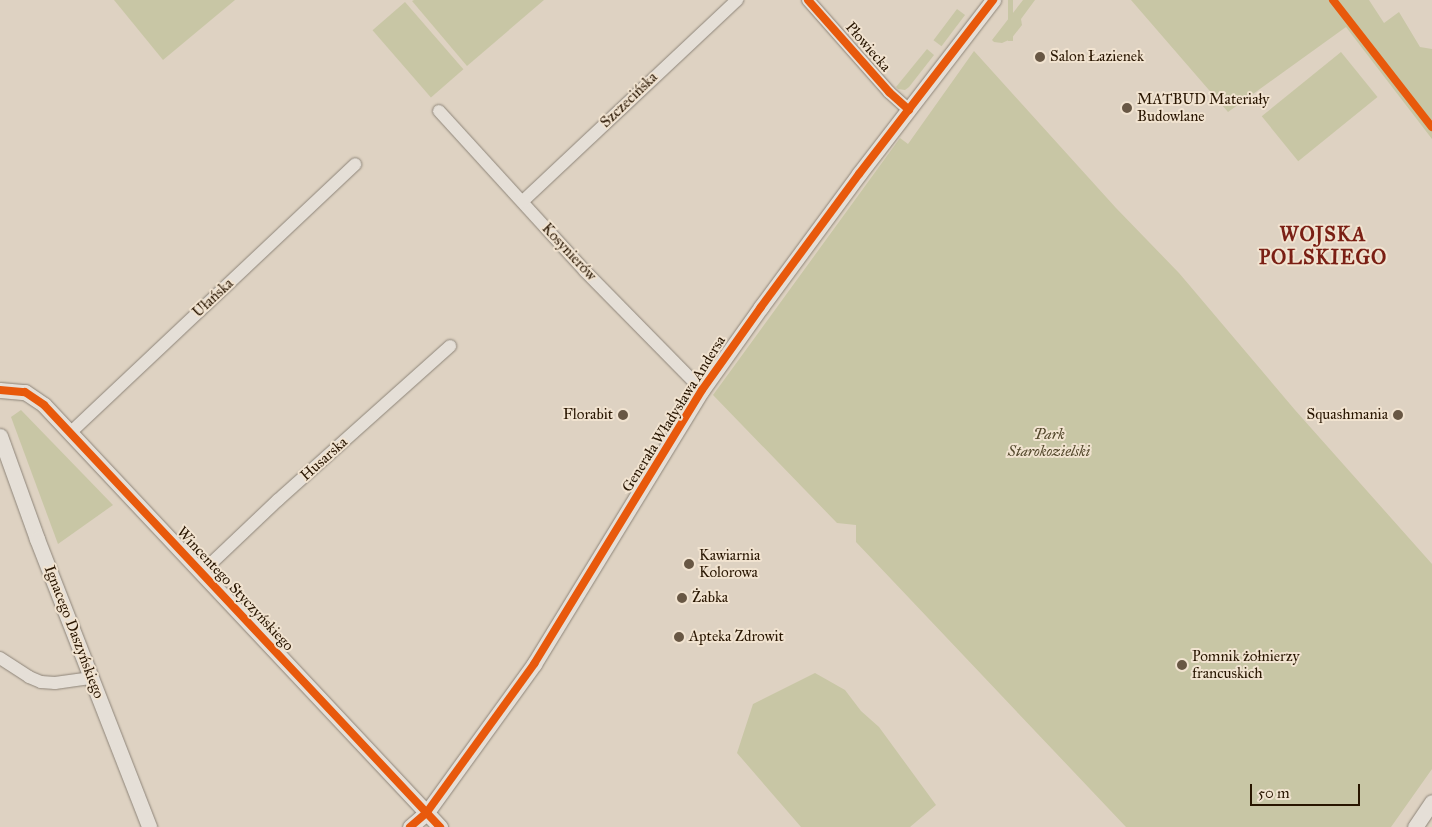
<!DOCTYPE html>
<meta charset="utf-8">
<style>
body{margin:0}
#map{position:relative;width:1432px;height:827px;overflow:hidden;background:#ded2c2;font-family:"IM FELL Great Primer",serif}
div>[style]{position:absolute}
.green>*{inset:0;background:#c8c6a5;transform-origin:0 0}
.roads{filter:drop-shadow(0 0 1px #8d8478) drop-shadow(0 0 1px #8d8478)}
.minor>*{height:12px;margin:-6px;padding:0 6px;transform-origin:6px;border-radius:6px;background:#e5dfd7}
.tertiary>*{height:15px;margin:-7.5px;padding:0 7.5px;transform-origin:7.5px;border-radius:7.5px;background:#e5dfd7}
.cycleway>*{height:8px;margin:-4px;padding:0 4px;transform-origin:4px;border-radius:4px;background:#e8590c}
.dots>*{width:14px;height:14px;translate:-50% -50%;box-sizing:border-box;border:2px solid #f1e3d0;border-radius:50%}
span{translate:-50% -50%;white-space:nowrap;text-align:center;line-height:1.15;-webkit-text-stroke:4px #f1e3d0;paint-order:stroke}
.street-label{font-size:15px;color:#281500}
.poi-label{font-size:15px;color:#281500}
.left{translate:0 -50%;text-align:left}
.right{translate:-100% -50%;text-align:right}
.park-label{font-size:15px;color:#53472b;font-style:italic}
.district-label{font-size:20px;color:#7a1f14;font-weight:700;letter-spacing:1px}
.scale{position:absolute;left:1250px;top:784px;width:110px;height:22px;box-sizing:border-box;border:2px solid #281500;border-top:0;padding-left:6px;font-size:15px;line-height:18px;white-space:nowrap;color:#281500;-webkit-text-stroke:4px #f1e3d0;paint-order:stroke}
</style>
<div id="map">
<div class="green">
<div style="clip-path:polygon(114px 0,235px 0,163px 60px)"></div>
<div style="clip-path:polygon(414px 0,544px 0,467px 66px,412px 1px)"></div>
<div style="left:1008px;top:0;width:5px;height:41px"></div>
<div style="clip-path:polygon(1023px 0,1035px 0,1021px 19px,1022px 25px,1011px 39px,1002px 43px,994px 42px,992px 40px)"></div>
<div style="clip-path:polygon(1131px 0,1369px 0,1384px 23px,1399px 12px,1420px 47px,1432px 49px,1432px 139px,1346px 27px,1228px 112px)"></div>
<div style="left:405px;top:2px;width:89px;height:43px;rotate:49deg"></div>
<div style="left:957px;top:9px;width:10px;height:39px;rotate:37deg"></div>
<div style="clip-path:polygon(927px 49px,934px 55px,909px 87px,905px 90px,898px 89px,896px 87px)"></div>
<div style="clip-path:polygon(974px 51px,1116px 208px,1179px 273px,1295px 410px,1432px 564px,1432px 769px,1391px 827px,1126px 827px,856px 542px,856px 525px,837px 523px,713px 395px,900px 138px,908px 144px)"></div>
<div style="left:1341px;top:52px;width:58px;height:102px;rotate:51deg"></div>
<div style="clip-path:polygon(21px 410px,113px 505px,58px 544px,11px 417px)"></div>
<div style="clip-path:polygon(815px 673px,845px 690px,861px 711px,879px 727px,936px 805px,910px 827px,801px 827px,737px 753px,753px 704px)"></div>
</div>
<div class="roads">
<div class="minor">
<div style="left:808px;top:0;width:123px;rotate:48.6deg"></div>
<div style="left:889px;top:92px;width:27px;rotate:42deg"></div>
<div style="left:439px;top:111px;width:217px;rotate:47.6deg"></div>
<div style="left:585px;top:271px;width:167px;rotate:45.5deg"></div>
<div style="left:523px;top:201px;width:294px;rotate:-43.2deg"></div>
<div style="left:70px;top:433px;width:392px;rotate:-43.3deg"></div>
<div style="left:201px;top:573px;width:106px;rotate:-43.5deg"></div>
<div style="left:278px;top:500px;width:231px;rotate:-41.8deg"></div>
<div style="left:0;top:658px;width:35px;rotate:33deg"></div>
<div style="left:29px;top:677px;width:13px;rotate:23deg"></div>
<div style="left:41px;top:682px;width:14px;rotate:4deg"></div>
<div style="left:55px;top:683px;width:37px;rotate:-8deg"></div>
</div>
<div class="tertiary">
<div style="left:0;top:390px;width:25px;rotate:5deg"></div>
<div style="left:25px;top:392px;width:23px;rotate:34deg"></div>
<div style="left:44px;top:405px;width:579px;rotate:46.82deg"></div>
<div style="left:0;top:436px;width:109px;rotate:70.2deg"></div>
<div style="left:37px;top:539px;width:309px;rotate:68.7deg"></div>
<div style="left:410px;top:827px;width:23px;rotate:-41deg"></div>
<div style="left:427px;top:812px;width:183px;rotate:-54.1deg"></div>
<div style="left:534px;top:664px;width:321px;rotate:-58.5deg"></div>
<div style="left:702px;top:390px;width:102px;rotate:-54.6deg"></div>
<div style="left:761px;top:307px;width:165px;rotate:-53.6deg"></div>
<div style="left:859px;top:174px;width:220px;rotate:-52.4deg"></div>
<div style="left:1415px;top:827px;width:30px;rotate:-56deg"></div>
</div>
</div>
<div class="cycleway">
<div style="left:808px;top:0;width:123px;rotate:48.6deg"></div>
<div style="left:889px;top:92px;width:27px;rotate:42deg"></div>
<div style="left:1333px;top:0;width:161px;rotate:52.1deg"></div>
<div style="left:0;top:390px;width:25px;rotate:5deg"></div>
<div style="left:25px;top:392px;width:23px;rotate:34deg"></div>
<div style="left:44px;top:405px;width:579px;rotate:46.82deg"></div>
<div style="left:410px;top:827px;width:23px;rotate:-41deg"></div>
<div style="left:427px;top:812px;width:183px;rotate:-54.1deg"></div>
<div style="left:534px;top:664px;width:321px;rotate:-58.5deg"></div>
<div style="left:702px;top:390px;width:102px;rotate:-54.6deg"></div>
<div style="left:761px;top:307px;width:165px;rotate:-53.6deg"></div>
<div style="left:859px;top:174px;width:220px;rotate:-52.4deg"></div>
</div>
<div class="dots">
<div style="left:1040px;top:57px;background:#685744"></div>
<div style="left:1127px;top:108px;background:#685744"></div>
<div style="left:623px;top:415px;background:#685744"></div>
<div style="left:1398px;top:415px;background:#685744"></div>
<div style="left:689px;top:564px;background:#685744"></div>
<div style="left:682px;top:598px;background:#685744"></div>
<div style="left:679px;top:637px;background:#685744"></div>
<div style="left:1182px;top:665px;background:#685744"></div>
</div>
<div class="street-label">
<span style="left:868px;top:47px;rotate:49deg">Płowiecka</span>
<span style="left:629px;top:100px;rotate:-44deg">Szczecińska</span>
<span style="left:569px;top:252px;rotate:47deg">Kosynierów</span>
<span style="left:213px;top:298px;rotate:-43deg">Ułańska</span>
<span style="left:674px;top:414px;rotate:-58deg">Generała Władysława Andersa</span>
<span style="left:324px;top:459px;rotate:-42deg">Husarska</span>
<span style="left:235px;top:589px;rotate:47deg">Wincentego Styczyńskiego</span>
<span style="left:74px;top:632px;rotate:69deg">Ignacego Daszyńskiego</span>
</div>
<div class="poi-label">
<span class="left" style="left:1050px;top:57px">Salon Łazienek</span>
<span class="left" style="left:1137px;top:108px">MATBUD Materiały<br>Budowlane</span>
<span class="right" style="left:613px;top:415px">Florabit</span>
<span class="right" style="left:1388px;top:415px">Squashmania</span>
<span class="left" style="left:699px;top:564px">Kawiarnia<br>Kolorowa</span>
<span class="left" style="left:692px;top:598px">Żabka</span>
<span class="left" style="left:689px;top:637px">Apteka Zdrowit</span>
<span class="left" style="left:1192px;top:665px">Pomnik żołnierzy<br>francuskich</span>
</div>
<div class="park-label">
<span style="left:1049px;top:443px">Park<br>Starokozielski</span>
</div>
<div class="district-label">
<span style="left:1323px;top:246px">WOJSKA<br>POLSKIEGO</span>
</div>
<div class="scale">50 m</div>
</div>
